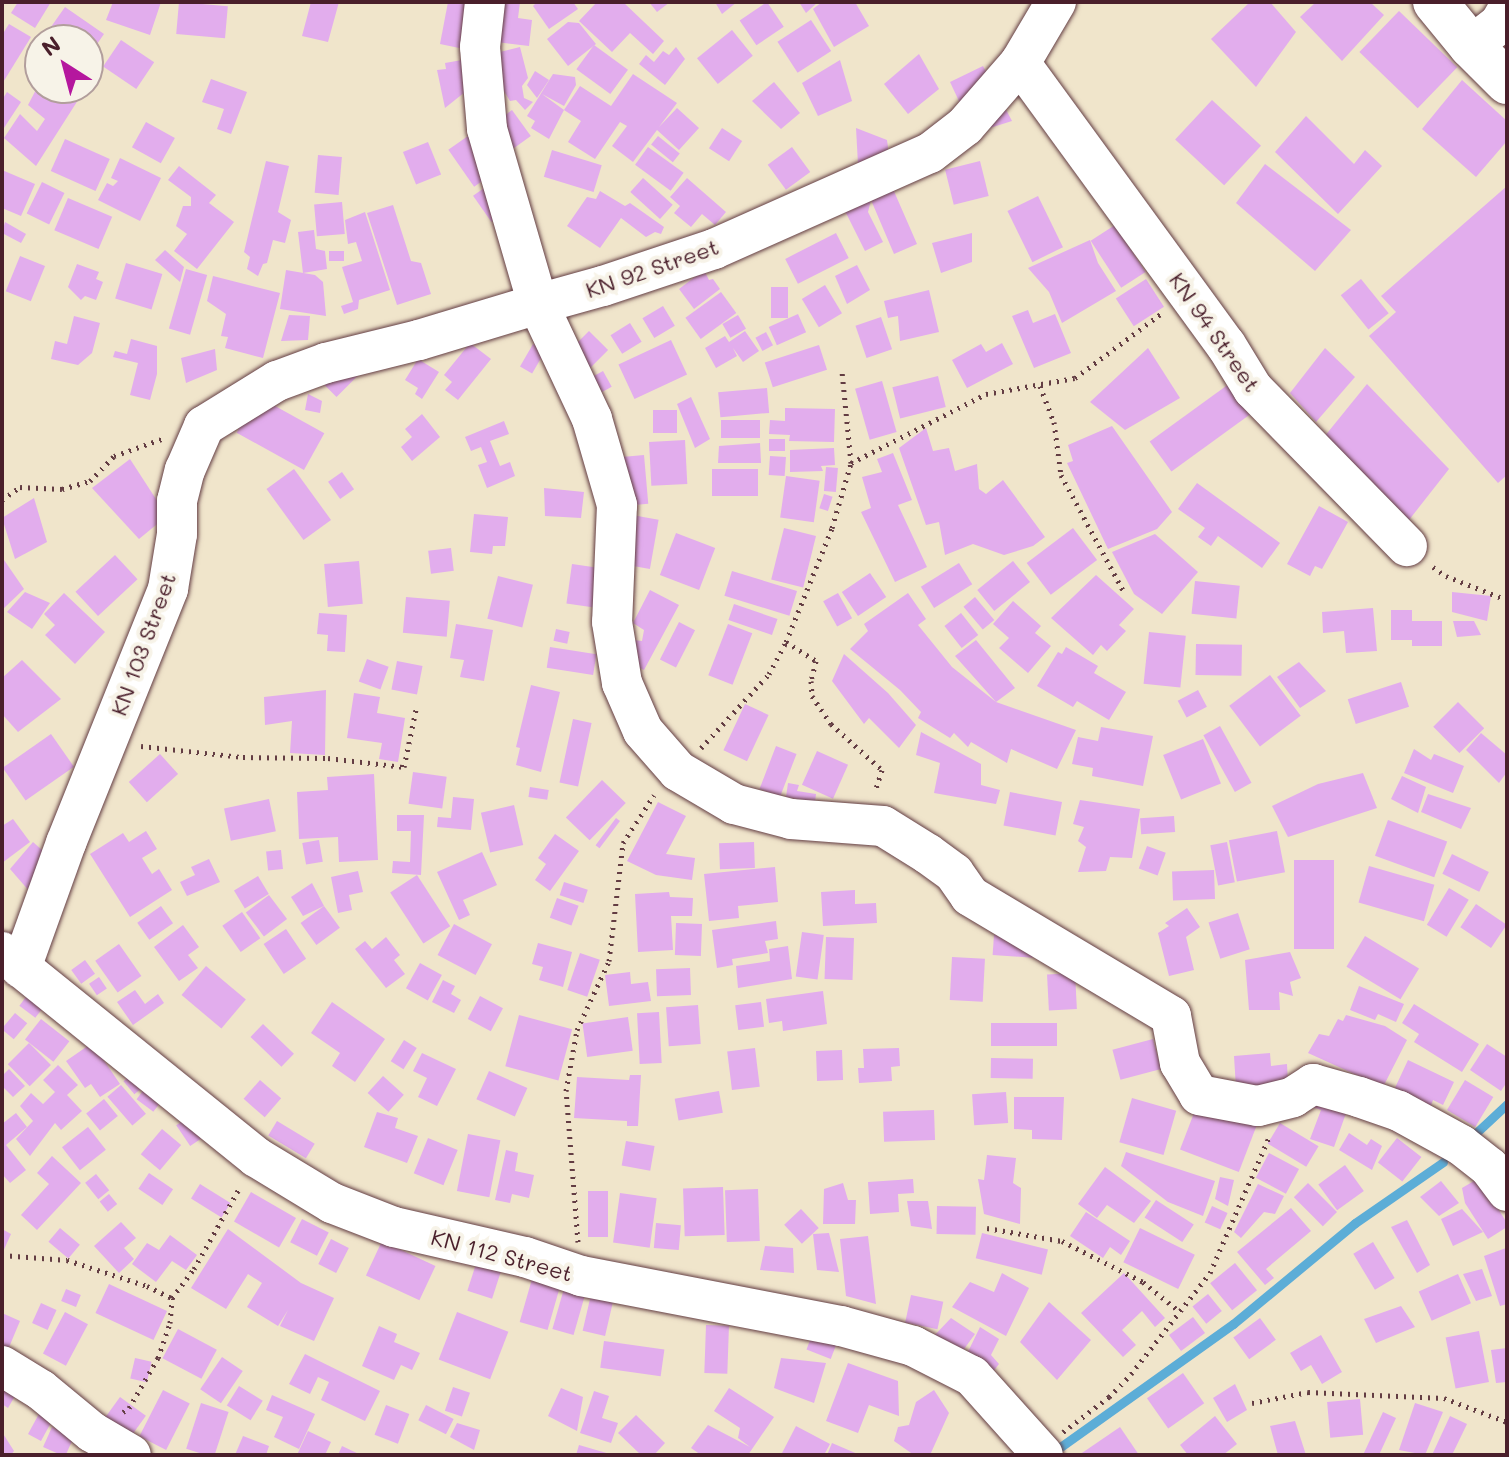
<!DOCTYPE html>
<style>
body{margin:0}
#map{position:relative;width:1509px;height:1457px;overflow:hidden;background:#f0e5cb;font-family:Mali,sans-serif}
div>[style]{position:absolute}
.stream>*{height:9px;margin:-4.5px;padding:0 4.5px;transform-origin:4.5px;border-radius:4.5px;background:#5cadd7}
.building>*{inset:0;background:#e2aded;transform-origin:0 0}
.path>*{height:5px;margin-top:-2.5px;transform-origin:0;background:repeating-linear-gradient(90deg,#633d43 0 2px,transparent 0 8px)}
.roads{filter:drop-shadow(0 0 2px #633d43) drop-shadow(0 0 2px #633d43)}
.minor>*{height:40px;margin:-20px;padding:0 20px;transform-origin:20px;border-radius:20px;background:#fff}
.major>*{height:44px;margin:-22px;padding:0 22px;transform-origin:22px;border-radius:22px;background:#fff}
span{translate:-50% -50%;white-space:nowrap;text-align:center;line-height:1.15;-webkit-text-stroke:8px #f7f3e8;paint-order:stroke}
.street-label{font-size:22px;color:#4a1f2b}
.frame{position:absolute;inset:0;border:4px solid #4a1f2b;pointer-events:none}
.north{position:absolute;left:24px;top:24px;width:80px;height:80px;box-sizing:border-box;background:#f7f3e8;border:2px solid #b29e9c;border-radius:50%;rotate:324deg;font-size:22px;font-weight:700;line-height:32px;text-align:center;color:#4a1f2b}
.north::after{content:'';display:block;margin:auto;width:28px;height:36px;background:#b5179e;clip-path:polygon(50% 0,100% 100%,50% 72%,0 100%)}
</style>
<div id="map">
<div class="stream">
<div style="left:1477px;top:1132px;width:41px;rotate:-43deg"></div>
<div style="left:1059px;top:1448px;width:214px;rotate:-35.5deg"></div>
<div style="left:1233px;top:1324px;width:158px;rotate:-39.6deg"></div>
<div style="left:1355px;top:1223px;width:107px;rotate:-34.7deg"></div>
</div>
<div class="building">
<div style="clip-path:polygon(18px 2px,51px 2px,35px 28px,11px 13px)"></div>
<div style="clip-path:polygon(113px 2px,161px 2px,150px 35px,106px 20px)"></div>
<div style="left:179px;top:2px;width:49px;height:32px;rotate:5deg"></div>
<div style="clip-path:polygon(311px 2px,339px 2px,328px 42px,302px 36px)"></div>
<div style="clip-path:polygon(448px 2px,474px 2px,464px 49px,440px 44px)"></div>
<div style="clip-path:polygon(493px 2px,520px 2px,518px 18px,532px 20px,529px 46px,489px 41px)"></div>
<div style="clip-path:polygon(537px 2px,573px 2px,578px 9px,549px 29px,533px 6px)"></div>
<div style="clip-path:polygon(597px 2px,623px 2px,664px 41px,653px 54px,630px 33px,612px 52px,579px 21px)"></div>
<div style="clip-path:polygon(649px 2px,670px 2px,657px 12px)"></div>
<div style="clip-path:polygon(715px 2px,737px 2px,722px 14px)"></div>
<div style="left:767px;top:2px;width:30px;height:33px;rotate:56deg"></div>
<div style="clip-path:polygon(799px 2px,818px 2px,806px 13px)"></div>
<div style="clip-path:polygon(822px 2px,855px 2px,869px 26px,834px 47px,813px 9px)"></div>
<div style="clip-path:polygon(1250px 2px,1270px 2px,1296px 32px,1256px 87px,1211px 39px)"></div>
<div style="clip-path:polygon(1316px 2px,1370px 2px,1384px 15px,1342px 61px,1300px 17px)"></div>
<div style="clip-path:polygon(65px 7px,104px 34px,88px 57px,88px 40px,54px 40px,46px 34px)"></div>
<div style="left:1399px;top:11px;width:81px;height:57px;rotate:44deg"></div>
<div style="left:811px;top:20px;width:37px;height:40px;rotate:57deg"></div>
<div style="clip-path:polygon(568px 22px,579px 23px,596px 44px,568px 66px,547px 39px)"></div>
<div style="clip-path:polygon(9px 24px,31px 37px,2px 84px,2px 35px)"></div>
<div style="left:732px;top:30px;width:33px;height:45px;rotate:51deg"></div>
<div style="left:121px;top:40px;width:40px;height:32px;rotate:34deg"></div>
<div style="left:594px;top:45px;width:42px;height:30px;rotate:36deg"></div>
<div style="clip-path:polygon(520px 47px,528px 78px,522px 86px,524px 98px,533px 102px,525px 110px,516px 100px,510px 101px,504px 91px,498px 93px,488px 55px)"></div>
<div style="clip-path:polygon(676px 47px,685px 59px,665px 85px,639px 64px,646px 55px,654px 62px,663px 51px,669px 55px)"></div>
<div style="clip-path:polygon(919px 54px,939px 89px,908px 114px,884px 84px)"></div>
<div style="clip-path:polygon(462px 60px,465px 92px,445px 108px,437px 70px,446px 69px,445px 63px)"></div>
<div style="clip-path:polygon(840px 60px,852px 101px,818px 116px,802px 83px)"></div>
<div style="clip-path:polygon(983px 66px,1012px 121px,974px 133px,950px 82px)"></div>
<div style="clip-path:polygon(535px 71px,549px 80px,537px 98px,527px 85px)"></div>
<div style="clip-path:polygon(553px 74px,575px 77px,576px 85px,564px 106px,542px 94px,564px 110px,549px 139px,531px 128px,535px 121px,527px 116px)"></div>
<div style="clip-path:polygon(633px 74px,677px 103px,659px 127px,677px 108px,699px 128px,679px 150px,657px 130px,633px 162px,612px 146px,627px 126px,620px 122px,595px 159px,568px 142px,581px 121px,564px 110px,580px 86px,611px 106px)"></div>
<div style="clip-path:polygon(211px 79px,247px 92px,231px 134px,217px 129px,224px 109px,202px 102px)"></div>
<div style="clip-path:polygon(1462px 80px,1507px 121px,1507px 141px,1476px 177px,1422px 129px)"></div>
<div style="clip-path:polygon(40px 82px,40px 88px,68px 88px,80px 97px,36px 166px,4px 138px,20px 114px,37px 131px,45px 119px,28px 105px)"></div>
<div style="clip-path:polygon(774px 82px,800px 113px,781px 129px,752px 101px)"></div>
<div style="clip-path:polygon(7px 92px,21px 102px,2px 131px,2px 100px)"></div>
<div style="left:1212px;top:100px;width:67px;height:54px;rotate:43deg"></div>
<div style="left:512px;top:110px;width:32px;height:24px;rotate:54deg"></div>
<div style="clip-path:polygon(1306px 116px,1354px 164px,1365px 150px,1382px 166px,1338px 214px,1275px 152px)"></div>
<div style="left:146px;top:122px;width:33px;height:29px;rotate:29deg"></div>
<div style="left:722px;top:128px;width:24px;height:24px;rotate:33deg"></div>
<div style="clip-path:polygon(856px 128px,887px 140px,890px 162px,858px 164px)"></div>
<div style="left:468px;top:136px;width:45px;height:24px;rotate:55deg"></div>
<div style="left:658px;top:136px;width:28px;height:11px;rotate:39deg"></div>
<div style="left:65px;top:139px;width:49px;height:35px;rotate:24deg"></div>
<div style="left:428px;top:142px;width:35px;height:27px;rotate:68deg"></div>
<div style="left:648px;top:147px;width:44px;height:22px;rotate:36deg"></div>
<div style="left:792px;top:147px;width:31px;height:30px;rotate:54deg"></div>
<div style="left:552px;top:150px;width:52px;height:28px;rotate:17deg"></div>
<div style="left:318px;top:155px;width:24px;height:38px;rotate:5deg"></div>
<div style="clip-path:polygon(120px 158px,161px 178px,140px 221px,98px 200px,107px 183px,113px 186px,118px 181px,111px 178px)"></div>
<div style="clip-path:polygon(266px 161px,289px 166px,278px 212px,291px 220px,285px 243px,273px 240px,267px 263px,263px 264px,258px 276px,247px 269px,250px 257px,244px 252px)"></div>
<div style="left:980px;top:161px;width:36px;height:36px;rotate:76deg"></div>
<div style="clip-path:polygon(1265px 164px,1351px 230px,1315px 271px,1236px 203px)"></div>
<div style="clip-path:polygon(179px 166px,216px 195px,209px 203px,234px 222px,197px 269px,174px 251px,187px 234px,176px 226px,183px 206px,191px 206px,191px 197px,168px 180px)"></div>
<div style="clip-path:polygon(2px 170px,35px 184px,21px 216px,2px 208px)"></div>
<div style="left:643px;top:178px;width:40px;height:19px;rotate:42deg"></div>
<div style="clip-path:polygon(687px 178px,726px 212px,715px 225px,702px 214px,691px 227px,674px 213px,680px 206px,670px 197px)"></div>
<div style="left:42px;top:182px;width:25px;height:35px;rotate:26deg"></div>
<div style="left:487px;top:186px;width:32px;height:17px;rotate:55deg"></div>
<div style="clip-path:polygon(1507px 186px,1507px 475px,1498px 483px,1369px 336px,1396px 312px,1381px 296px)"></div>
<div style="clip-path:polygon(893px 189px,917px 244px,894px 254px,871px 200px,868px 212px,883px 242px,865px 251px,841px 203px)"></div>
<div style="clip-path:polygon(600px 191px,625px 206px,630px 203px,664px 227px,661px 234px,655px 232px,646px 237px,621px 218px,600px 248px,567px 226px,587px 197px,596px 199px)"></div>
<div style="left:1038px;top:196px;width:57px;height:34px;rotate:64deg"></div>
<div style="left:68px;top:198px;width:48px;height:35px;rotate:23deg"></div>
<div style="left:342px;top:202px;width:32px;height:28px;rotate:85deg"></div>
<div style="clip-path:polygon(393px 205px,411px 261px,421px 263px,431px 294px,397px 305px,367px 213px)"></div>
<div style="clip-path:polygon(365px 212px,390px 290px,359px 300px,358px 309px,344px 314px,341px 306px,353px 302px,342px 267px,362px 261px,356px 242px,348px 244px,345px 220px)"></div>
<div style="clip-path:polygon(5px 222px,26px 234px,21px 243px,2px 233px)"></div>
<div style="left:1115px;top:225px;width:56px;height:29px;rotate:57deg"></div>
<div style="clip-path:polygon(314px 230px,316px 249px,325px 251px,327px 269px,303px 273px,298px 232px)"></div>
<div style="left:836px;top:233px;width:28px;height:57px;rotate:63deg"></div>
<div style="clip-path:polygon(972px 233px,972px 262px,941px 273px,932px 243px)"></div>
<div style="clip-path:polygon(1090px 240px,1098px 263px,1116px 291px,1062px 323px,1049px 292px,1028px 268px)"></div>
<div style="clip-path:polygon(165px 250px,184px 267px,180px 282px,155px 260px)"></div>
<div style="left:329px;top:251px;width:15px;height:10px"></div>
<div style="left:20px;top:256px;width:27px;height:38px;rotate:22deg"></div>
<div style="left:126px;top:263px;width:38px;height:37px;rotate:17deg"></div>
<div style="clip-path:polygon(77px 264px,99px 272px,96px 279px,103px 282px,96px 300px,85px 296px,81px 300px,68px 287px)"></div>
<div style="clip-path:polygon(857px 265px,870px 290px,847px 304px,835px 276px)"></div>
<div style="left:186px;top:269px;width:22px;height:62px;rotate:16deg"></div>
<div style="clip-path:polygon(286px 270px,315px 275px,323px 282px,326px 316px,280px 309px)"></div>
<div style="clip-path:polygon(704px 270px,709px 280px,713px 279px,720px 289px,694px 309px,679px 289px)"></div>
<div style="clip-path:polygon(213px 276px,280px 293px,263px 358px,225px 348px,228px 337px,221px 336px,226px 314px,207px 301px)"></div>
<div style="left:1146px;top:279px;width:33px;height:36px;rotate:57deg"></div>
<div style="left:1361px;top:279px;width:44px;height:26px;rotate:51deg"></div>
<div style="left:825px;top:285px;width:33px;height:27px;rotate:59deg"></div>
<div style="left:771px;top:287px;width:17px;height:31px"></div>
<div style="clip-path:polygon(929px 290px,939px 332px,900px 341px,898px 316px,888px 318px,884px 301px)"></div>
<div style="left:721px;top:292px;width:26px;height:44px;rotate:54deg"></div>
<div style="left:663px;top:306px;width:23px;height:24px;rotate:59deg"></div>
<div style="clip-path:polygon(1028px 310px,1033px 323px,1055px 314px,1071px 353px,1034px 368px,1012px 316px)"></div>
<div style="left:798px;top:314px;width:20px;height:32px;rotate:66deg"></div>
<div style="clip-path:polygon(289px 315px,310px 316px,308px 340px,281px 341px)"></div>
<div style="left:738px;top:315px;width:16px;height:18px;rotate:60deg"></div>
<div style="clip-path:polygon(74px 316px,100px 323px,92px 353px,78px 365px,51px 359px,55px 341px,67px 344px)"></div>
<div style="left:881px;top:317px;width:34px;height:27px;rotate:71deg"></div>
<div style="left:630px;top:323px;width:22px;height:23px;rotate:58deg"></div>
<div style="left:589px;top:331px;width:27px;height:25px;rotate:45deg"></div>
<div style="clip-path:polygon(745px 331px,759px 351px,743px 362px,733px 348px,737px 356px,716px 368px,705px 348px,725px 336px,729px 342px)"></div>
<div style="left:766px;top:332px;width:15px;height:12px;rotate:62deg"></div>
<div style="clip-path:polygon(131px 339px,157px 346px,157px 374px,150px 400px,130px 395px,138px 363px,113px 357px,115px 351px,127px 354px)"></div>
<div style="left:671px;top:340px;width:38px;height:58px;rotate:65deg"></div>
<div style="clip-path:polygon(470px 343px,491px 359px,458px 400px,445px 390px,452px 382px,444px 375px)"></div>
<div style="clip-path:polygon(1002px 343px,1013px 364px,967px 388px,952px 360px,981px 344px,986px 352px)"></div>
<div style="left:533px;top:344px;width:14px;height:26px;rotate:30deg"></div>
<div style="left:819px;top:345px;width:26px;height:57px;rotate:72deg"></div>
<div style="clip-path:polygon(1148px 348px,1180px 398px,1125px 430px,1090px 402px)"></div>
<div style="clip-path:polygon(1325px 348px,1355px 377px,1316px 422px,1290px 393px)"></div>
<div style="clip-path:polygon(215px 349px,217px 370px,186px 383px,181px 358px)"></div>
<div style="clip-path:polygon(418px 359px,439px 372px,422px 399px,415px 394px,418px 388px,405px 380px)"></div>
<div style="left:345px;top:363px;width:18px;height:30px;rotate:45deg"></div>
<div style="left:603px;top:371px;width:18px;height:11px;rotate:61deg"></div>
<div style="left:938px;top:376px;width:32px;height:47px;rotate:76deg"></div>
<div style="left:882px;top:381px;width:53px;height:28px;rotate:74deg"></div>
<div style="left:1233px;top:381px;width:37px;height:103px;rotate:54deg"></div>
<div style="clip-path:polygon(1367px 384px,1449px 469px,1409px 520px,1324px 437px)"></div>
<div style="left:767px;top:388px;width:25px;height:49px;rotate:85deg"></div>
<div style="clip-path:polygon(308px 394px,322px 401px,320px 413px,305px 410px)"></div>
<div style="left:257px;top:396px;width:77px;height:42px;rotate:29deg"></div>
<div style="clip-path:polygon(691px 397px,710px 439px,695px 448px,677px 404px)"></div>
<div style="clip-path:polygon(785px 408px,835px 409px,834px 442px,789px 441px,790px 435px,769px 434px,770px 420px,785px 421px)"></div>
<div style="left:677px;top:410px;width:23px;height:24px;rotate:90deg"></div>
<div style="clip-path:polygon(422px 414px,440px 437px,412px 461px,401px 447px,412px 437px,405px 429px)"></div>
<div style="left:721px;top:420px;width:39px;height:18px"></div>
<div style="clip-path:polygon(504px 421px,509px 434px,490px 441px,500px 466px,510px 462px,515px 476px,487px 488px,478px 465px,487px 462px,481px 447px,471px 451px,465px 437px)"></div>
<div style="clip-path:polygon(1112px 426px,1172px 512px,1157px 529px,1108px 549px,1067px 463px,1073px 461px,1068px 445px)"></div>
<div style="clip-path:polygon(926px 428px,933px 451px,949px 448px,955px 471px,977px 464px,979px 489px,986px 494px,1003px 480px,1045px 537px,1033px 546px,1004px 555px,973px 544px,945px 555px,939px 522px,926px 525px,899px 448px)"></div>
<div style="left:769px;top:439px;width:16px;height:12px"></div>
<div style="left:685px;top:440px;width:44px;height:36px;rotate:87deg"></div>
<div style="clip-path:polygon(760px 443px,761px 463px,718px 463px,719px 446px)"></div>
<div style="clip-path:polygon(834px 448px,835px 465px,821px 466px,823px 471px,790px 472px,790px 450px)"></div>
<div style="clip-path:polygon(893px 453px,912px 500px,898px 505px,927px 567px,895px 582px,861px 512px,871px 508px,862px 477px,882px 472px,877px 459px)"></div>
<div style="left:644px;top:455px;width:49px;height:25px;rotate:85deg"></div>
<div style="left:770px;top:456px;width:16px;height:19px;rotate:4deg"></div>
<div style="clip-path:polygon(130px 459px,167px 516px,139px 539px,92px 488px)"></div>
<div style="left:826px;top:467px;width:12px;height:24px;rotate:5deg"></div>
<div style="left:294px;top:469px;width:63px;height:34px;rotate:54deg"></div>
<div style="left:712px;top:469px;width:46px;height:27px"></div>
<div style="left:342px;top:472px;width:21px;height:17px;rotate:55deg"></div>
<div style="left:786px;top:476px;width:34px;height:42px;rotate:8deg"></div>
<div style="clip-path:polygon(1197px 483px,1280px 543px,1262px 568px,1218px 536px,1211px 546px,1198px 537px,1205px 528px,1178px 509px)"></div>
<div style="clip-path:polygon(544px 488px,584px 492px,581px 518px,545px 516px)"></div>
<div style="left:824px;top:494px;width:9px;height:15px;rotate:18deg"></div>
<div style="clip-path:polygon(34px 498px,47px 542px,15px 559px,2px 518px)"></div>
<div style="clip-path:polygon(1319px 506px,1348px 522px,1322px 569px,1315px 566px,1310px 576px,1287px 564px)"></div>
<div style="clip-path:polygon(474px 514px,508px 517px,505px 546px,493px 546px,492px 554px,470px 552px)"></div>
<div style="left:632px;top:515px;width:27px;height:50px;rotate:10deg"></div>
<div style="left:784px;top:528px;width:33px;height:53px;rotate:14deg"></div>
<div style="left:1073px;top:528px;width:40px;height:58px;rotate:53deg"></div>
<div style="left:676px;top:533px;width:42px;height:45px;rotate:21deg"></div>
<div style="clip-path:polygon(1155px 534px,1198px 572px,1162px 614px,1134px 594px,1112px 552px)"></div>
<div style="left:451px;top:548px;width:23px;height:23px;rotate:83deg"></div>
<div style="left:115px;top:555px;width:33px;height:54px;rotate:47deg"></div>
<div style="clip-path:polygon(2px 557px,24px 589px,2px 610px)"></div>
<div style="left:359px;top:561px;width:43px;height:35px;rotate:85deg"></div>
<div style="left:1013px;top:561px;width:27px;height:46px;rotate:51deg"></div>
<div style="left:959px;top:563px;width:25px;height:45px;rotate:58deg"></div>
<div style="left:572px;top:564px;width:28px;height:40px;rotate:8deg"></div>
<div style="left:732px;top:571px;width:68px;height:26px;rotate:17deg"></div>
<div style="left:870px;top:573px;width:29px;height:34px;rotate:56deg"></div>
<div style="clip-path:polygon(1096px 575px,1134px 609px,1119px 625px,1126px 631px,1107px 651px,1101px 645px,1093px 655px,1051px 618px)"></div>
<div style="left:498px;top:576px;width:36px;height:44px;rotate:14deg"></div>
<div style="left:1195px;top:581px;width:45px;height:33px;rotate:6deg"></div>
<div style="clip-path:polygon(650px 590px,679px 605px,644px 670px,623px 659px,634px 640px,642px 641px,644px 630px,633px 623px)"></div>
<div style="clip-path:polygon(25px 592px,50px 603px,32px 629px,7px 612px)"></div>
<div style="clip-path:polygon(1452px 592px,1491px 596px,1487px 621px,1452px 612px)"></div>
<div style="clip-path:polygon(64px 593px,105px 632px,75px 664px,45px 635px,55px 625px,44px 614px)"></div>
<div style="left:838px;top:593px;width:29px;height:17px;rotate:61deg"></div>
<div style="clip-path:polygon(908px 593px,926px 619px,918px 625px,952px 667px,996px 702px,955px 656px,976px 640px,1015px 688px,996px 702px,1076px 730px,1057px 769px,1011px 749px,1007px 763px,971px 742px,968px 747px,954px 733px,950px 738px,918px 718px,921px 712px,900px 690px,850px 649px,868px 631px,864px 624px)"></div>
<div style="left:406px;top:597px;width:44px;height:36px;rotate:5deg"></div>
<div style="left:975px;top:597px;width:30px;height:15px;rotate:50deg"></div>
<div style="clip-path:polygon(1013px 601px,1041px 626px,1035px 633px,1051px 646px,1028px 673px,999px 648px,1009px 638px,993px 624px)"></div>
<div style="left:734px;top:604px;width:46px;height:17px;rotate:19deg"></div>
<div style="clip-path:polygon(1373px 608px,1377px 651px,1346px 653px,1344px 631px,1323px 633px,1322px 612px)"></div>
<div style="clip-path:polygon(1391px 610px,1412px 610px,1412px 621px,1442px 621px,1442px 646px,1412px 646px,1412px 640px,1391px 640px)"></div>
<div style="clip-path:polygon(319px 613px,347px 615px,345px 652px,327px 651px,328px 635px,317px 634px)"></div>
<div style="left:961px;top:613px;width:28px;height:21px;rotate:52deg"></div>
<div style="clip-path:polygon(1453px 621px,1474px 621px,1481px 635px,1457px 637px)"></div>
<div style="left:679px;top:622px;width:18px;height:42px;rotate:27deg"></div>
<div style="clip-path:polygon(456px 624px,493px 630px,484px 681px,460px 677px,464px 660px,450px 658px)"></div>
<div style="left:728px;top:624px;width:26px;height:55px;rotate:21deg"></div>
<div style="left:556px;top:629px;width:14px;height:12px;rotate:12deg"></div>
<div style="left:1149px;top:632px;width:37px;height:52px;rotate:6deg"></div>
<div style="left:1196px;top:644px;width:46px;height:31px;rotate:1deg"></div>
<div style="left:550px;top:647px;width:47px;height:21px;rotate:9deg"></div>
<div style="clip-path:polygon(1066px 647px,1098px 666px,1094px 673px,1126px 692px,1109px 720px,1077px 701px,1073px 707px,1037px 686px,1058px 652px,1062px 654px)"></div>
<div style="clip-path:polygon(844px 654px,888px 693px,916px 725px,899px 748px,869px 718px,864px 724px,832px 681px)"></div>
<div style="left:367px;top:659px;width:23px;height:24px;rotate:20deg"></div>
<div style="clip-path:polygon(22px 660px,61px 699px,18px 732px,2px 714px,2px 678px)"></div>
<div style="left:397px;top:661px;width:26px;height:29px;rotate:11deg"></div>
<div style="clip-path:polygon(1299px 662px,1326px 691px,1300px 708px,1277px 677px)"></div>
<div style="left:1270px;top:675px;width:51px;height:51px;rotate:53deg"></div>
<div style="left:1401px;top:682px;width:26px;height:56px;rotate:72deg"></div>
<div style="clip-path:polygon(531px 685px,560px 692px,541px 772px,516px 765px,520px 748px,516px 747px)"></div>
<div style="clip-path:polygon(326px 690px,325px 755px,290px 753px,292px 721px,265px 725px,264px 697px)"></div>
<div style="left:1198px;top:690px;width:19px;height:23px;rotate:62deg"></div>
<div style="clip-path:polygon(354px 693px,380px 697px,377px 713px,405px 718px,398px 762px,379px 759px,382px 743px,347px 738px)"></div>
<div style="left:1458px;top:702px;width:37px;height:35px;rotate:45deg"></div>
<div style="left:745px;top:704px;width:26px;height:51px;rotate:25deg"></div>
<div style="left:573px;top:719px;width:19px;height:65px;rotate:12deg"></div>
<div style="left:1220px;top:726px;width:65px;height:19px;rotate:61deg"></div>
<div style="clip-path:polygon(1101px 727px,1153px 736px,1143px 786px,1092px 776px,1093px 768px,1072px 764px,1078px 737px,1098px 741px)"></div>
<div style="clip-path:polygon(921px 732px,981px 764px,981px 785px,1000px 790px,996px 804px,934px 793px,940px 763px,916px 755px)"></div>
<div style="clip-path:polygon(1481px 733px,1507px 755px,1507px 772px,1499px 783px,1466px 750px)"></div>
<div style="left:51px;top:734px;width:40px;height:59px;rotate:55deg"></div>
<div style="left:1203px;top:739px;width:48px;height:43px;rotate:68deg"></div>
<div style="left:776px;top:746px;width:22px;height:46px;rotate:21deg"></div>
<div style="clip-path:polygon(1414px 749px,1431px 760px,1434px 754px,1464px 766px,1453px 793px,1404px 773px)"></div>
<div style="left:817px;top:751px;width:34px;height:37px;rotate:24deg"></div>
<div style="left:160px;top:754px;width:27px;height:42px;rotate:48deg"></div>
<div style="left:413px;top:772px;width:34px;height:32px;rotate:8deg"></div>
<div style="clip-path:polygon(1363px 773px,1377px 808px,1288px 837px,1272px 806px,1318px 784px)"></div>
<div style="clip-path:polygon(374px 774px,378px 860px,339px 862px,338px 837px,299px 839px,297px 792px,328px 790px,327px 777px)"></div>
<div style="clip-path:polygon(1402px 776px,1426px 787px,1418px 813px,1391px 799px)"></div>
<div style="left:602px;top:780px;width:33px;height:52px;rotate:44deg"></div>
<div style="clip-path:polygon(788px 783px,799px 785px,797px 791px,816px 794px,815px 802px,786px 797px)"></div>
<div style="left:530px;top:787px;width:19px;height:10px;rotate:9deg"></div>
<div style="left:1010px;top:792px;width:53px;height:34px;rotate:11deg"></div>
<div style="clip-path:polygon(1428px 794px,1471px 808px,1461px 829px,1421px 812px)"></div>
<div style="clip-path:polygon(453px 797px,474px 799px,471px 830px,437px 827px,438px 817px,451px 818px)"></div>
<div style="left:269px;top:799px;width:33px;height:46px;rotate:78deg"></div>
<div style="clip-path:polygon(1080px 800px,1140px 809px,1132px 858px,1110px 857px,1106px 871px,1078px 872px,1086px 847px,1078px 841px,1084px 827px,1073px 824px)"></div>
<div style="clip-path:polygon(658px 802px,686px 816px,666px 854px,695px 858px,692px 880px,656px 875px,627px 861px)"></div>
<div style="left:514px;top:805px;width:41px;height:34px;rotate:77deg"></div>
<div style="clip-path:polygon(397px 815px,424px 815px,421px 875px,392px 873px,393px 861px,410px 862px,411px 831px,397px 831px)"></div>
<div style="left:1174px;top:816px;width:16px;height:34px;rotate:86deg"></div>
<div style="left:616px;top:818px;width:5px;height:34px;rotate:37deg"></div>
<div style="clip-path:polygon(13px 819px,30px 842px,2px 863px,2px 826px)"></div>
<div style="left:1388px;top:820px;width:63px;height:38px;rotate:20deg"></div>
<div style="clip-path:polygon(146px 831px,157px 849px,142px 858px,152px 874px,159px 869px,172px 890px,130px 917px,90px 854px,123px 833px,129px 842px)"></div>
<div style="left:1277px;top:831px;width:42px;height:49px;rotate:79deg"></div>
<div style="clip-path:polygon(555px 834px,579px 851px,550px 891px,535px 880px,546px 864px,538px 858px)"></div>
<div style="left:319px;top:840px;width:22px;height:17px;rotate:80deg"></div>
<div style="clip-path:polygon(33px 842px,70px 875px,50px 915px,10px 869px)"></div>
<div style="left:754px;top:842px;width:26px;height:35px;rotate:88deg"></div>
<div style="left:1227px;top:842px;width:41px;height:17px;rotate:79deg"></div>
<div style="left:1147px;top:846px;width:20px;height:24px;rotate:20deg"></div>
<div style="left:281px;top:850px;width:19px;height:15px;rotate:84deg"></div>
<div style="clip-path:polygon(482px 852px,497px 885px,463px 900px,470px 915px,459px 920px,437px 872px)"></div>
<div style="left:1452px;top:854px;width:41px;height:22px;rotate:26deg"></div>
<div style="clip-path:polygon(209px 859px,220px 882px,187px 896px,180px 882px,195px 875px,191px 867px)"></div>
<div style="left:1294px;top:860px;width:40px;height:89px"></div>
<div style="left:1369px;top:866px;width:68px;height:38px;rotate:16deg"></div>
<div style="clip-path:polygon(775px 867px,778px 902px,738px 906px,739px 918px,709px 921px,704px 874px)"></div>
<div style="left:1214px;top:870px;width:29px;height:42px;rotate:88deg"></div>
<div style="clip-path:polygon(358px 871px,363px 892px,349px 895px,352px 910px,338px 913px,331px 877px)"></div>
<div style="left:417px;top:875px;width:61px;height:32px;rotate:57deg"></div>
<div style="left:258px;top:876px;width:21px;height:28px;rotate:59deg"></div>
<div style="left:564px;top:882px;width:25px;height:14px;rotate:18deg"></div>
<div style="clip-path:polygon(312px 883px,324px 906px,303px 916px,291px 897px)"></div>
<div style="left:1449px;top:888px;width:23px;height:43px;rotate:31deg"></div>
<div style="clip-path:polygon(855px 890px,855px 904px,876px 903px,877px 923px,823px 926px,821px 892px)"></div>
<div style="clip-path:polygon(669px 892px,670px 897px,693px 898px,692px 916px,671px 916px,673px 950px,638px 952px,635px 894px)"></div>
<div style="left:269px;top:895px;width:30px;height:29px;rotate:53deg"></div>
<div style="left:557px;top:898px;width:23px;height:21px;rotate:20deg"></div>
<div style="left:1476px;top:904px;width:37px;height:28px;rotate:34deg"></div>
<div style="left:161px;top:906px;width:21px;height:29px;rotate:55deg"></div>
<div style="left:324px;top:906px;width:27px;height:29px;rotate:54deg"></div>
<div style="clip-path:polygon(1187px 908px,1200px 927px,1186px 937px,1194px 970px,1169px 976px,1158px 933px,1169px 926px,1165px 923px)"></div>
<div style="left:242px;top:912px;width:32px;height:24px;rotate:55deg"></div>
<div style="left:1238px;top:913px;width:38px;height:31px;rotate:72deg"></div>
<div style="clip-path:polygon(776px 921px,778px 939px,765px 941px,768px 953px,732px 959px,733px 965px,717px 968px,712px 930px)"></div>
<div style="left:676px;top:923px;width:26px;height:32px;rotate:2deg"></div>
<div style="left:454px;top:924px;width:43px;height:35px;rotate:28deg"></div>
<div style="clip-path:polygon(183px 925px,199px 947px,188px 955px,198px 968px,179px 981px,154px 947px)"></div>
<div style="left:286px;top:929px;width:36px;height:27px;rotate:56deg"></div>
<div style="left:802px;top:932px;width:22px;height:45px;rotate:8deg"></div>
<div style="left:994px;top:935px;width:40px;height:20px;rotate:4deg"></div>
<div style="left:1365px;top:936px;width:63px;height:36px;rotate:31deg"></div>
<div style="clip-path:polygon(386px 937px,400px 955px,394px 960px,405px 974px,386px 988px,355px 949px,365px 941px,372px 949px)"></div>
<div style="left:826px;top:937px;width:28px;height:42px;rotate:2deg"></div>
<div style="clip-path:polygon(538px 943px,572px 952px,563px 987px,539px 980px,543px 967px,532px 964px)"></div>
<div style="left:119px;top:944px;width:39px;height:29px;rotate:55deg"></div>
<div style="clip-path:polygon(788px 946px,792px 979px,738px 988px,736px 966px,770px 961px,769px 949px)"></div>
<div style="clip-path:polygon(1290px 952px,1301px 978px,1290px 982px,1293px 996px,1279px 992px,1280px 1010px,1249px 1010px,1245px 960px)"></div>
<div style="left:580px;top:953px;width:21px;height:39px;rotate:19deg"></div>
<div style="left:952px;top:957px;width:33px;height:43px;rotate:3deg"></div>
<div style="left:85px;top:960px;width:17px;height:17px;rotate:54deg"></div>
<div style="left:420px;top:963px;width:25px;height:29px;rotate:29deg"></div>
<div style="left:206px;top:966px;width:52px;height:38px;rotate:40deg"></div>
<div style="left:690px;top:968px;width:27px;height:34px;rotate:88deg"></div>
<div style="clip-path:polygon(630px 972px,631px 984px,648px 982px,651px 1001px,609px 1006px,605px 975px)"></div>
<div style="left:1075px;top:973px;width:36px;height:28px;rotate:87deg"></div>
<div style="left:99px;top:977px;width:14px;height:12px;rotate:56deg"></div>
<div style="clip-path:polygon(443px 980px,455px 986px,451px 994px,461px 1000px,454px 1013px,432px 1002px)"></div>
<div style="clip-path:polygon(1359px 986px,1404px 1004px,1396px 1022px,1378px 1014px,1375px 1020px,1350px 1010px)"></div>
<div style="clip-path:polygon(135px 990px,145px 1004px,158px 994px,164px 1003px,133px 1025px,117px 1002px)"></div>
<div style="clip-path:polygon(823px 991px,827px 1024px,783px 1031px,782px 1021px,769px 1023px,766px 999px)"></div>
<div style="left:29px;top:993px;width:20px;height:16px;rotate:37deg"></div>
<div style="left:480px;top:996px;width:26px;height:26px;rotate:28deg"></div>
<div style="clip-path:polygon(332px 1002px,385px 1039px,355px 1082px,332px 1066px,340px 1053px,311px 1033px)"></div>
<div style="left:761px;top:1002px;width:25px;height:26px;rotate:83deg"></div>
<div style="clip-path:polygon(1414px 1004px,1479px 1044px,1462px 1072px,1414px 1042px,1419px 1034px,1402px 1023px)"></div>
<div style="left:698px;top:1005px;width:39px;height:32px;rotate:86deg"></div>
<div style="left:659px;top:1012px;width:51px;height:22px;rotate:87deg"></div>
<div style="left:15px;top:1013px;width:16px;height:21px;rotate:40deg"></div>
<div style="left:519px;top:1015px;width:55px;height:53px;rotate:15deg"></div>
<div style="clip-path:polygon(1346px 1015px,1385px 1026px,1407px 1040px,1383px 1087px,1308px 1053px,1319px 1034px,1329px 1036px,1338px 1019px,1343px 1021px)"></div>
<div style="left:628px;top:1017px;width:34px;height:46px;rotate:82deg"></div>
<div style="left:41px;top:1019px;width:36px;height:26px;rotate:38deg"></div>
<div style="left:991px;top:1023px;width:66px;height:23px"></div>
<div style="left:263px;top:1024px;width:43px;height:18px;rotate:44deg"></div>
<div style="left:1153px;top:1039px;width:31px;height:42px;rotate:75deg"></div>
<div style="left:404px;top:1040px;width:15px;height:25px;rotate:32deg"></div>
<div style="left:29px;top:1043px;width:31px;height:30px;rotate:45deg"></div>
<div style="clip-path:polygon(92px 1043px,120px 1084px,100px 1097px,91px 1084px,85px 1088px,66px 1061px)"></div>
<div style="clip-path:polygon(1487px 1044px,1507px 1057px,1507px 1082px,1501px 1091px,1470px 1070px)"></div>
<div style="left:755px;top:1048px;width:39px;height:28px;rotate:83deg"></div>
<div style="clip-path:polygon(899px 1048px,900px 1066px,891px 1067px,892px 1081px,859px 1083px,858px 1068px,864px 1068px,863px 1049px)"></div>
<div style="left:842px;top:1050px;width:30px;height:26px;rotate:88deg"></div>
<div style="clip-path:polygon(422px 1053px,456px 1069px,437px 1106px,418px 1097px,427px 1078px,413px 1071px)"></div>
<div style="clip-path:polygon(1270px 1053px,1271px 1066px,1287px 1064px,1288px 1083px,1236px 1088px,1234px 1056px)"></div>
<div style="left:991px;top:1058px;width:42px;height:20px;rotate:1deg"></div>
<div style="clip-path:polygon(1408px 1060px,1454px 1082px,1443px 1105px,1433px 1100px,1430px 1108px,1394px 1090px)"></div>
<div style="clip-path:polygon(58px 1065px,78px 1085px,67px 1095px,82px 1111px,61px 1130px,55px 1123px,30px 1156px,16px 1139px,33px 1121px,20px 1106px,31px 1093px,43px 1104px,55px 1092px,43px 1080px)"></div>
<div style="clip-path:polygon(9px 1069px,25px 1086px,13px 1097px,2px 1086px,2px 1076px)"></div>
<div style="left:138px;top:1069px;width:17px;height:19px;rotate:50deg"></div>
<div style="left:489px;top:1071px;width:42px;height:31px;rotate:24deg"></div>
<div style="clip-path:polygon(630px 1075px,641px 1075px,638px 1126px,627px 1126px,627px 1121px,574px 1118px,577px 1077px,629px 1080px)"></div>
<div style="left:383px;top:1076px;width:28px;height:23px;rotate:42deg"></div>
<div style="left:151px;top:1080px;width:21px;height:24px;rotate:37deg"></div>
<div style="left:260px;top:1080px;width:28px;height:25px;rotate:41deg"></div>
<div style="left:1465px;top:1080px;width:33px;height:35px;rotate:31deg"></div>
<div style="left:121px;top:1085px;width:38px;height:18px;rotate:49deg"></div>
<div style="left:719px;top:1091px;width:22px;height:45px;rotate:80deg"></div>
<div style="left:1006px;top:1092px;width:31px;height:34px;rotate:86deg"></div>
<div style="clip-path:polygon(1014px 1097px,1064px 1097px,1062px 1140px,1032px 1139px,1032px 1130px,1014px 1129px)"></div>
<div style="left:1132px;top:1098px;width:46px;height:46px;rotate:16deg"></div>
<div style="left:104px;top:1099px;width:22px;height:23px;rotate:51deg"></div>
<div style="left:1199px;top:1100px;width:63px;height:53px;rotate:21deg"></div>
<div style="clip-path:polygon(1350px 1102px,1334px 1147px,1310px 1139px,1321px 1110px,1304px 1104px)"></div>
<div style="left:934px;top:1110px;width:30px;height:51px;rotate:88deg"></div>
<div style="clip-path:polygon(377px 1112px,398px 1118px,395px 1128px,418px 1136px,407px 1163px,364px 1147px)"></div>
<div style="clip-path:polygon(16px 1113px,27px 1127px,6px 1145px,26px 1170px,10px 1183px,2px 1174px,2px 1124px)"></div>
<div style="left:187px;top:1118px;width:25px;height:13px;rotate:56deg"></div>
<div style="left:277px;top:1121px;width:44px;height:17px;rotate:31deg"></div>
<div style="left:1280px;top:1123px;width:45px;height:24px;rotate:31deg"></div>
<div style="left:88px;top:1127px;width:29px;height:33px;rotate:52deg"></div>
<div style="left:162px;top:1129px;width:25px;height:33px;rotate:40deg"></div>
<div style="clip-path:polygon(1349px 1133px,1367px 1145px,1371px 1139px,1382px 1146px,1372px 1170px,1339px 1150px)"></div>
<div style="left:468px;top:1134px;width:33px;height:58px;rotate:11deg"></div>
<div style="left:428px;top:1138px;width:32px;height:38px;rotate:22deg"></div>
<div style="left:1397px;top:1138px;width:31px;height:31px;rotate:38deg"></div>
<div style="left:626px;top:1141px;width:29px;height:25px;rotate:10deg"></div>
<div style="clip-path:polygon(506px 1150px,518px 1153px,515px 1171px,534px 1175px,529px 1198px,512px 1194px,510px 1203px,495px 1200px)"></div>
<div style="clip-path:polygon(1126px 1152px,1215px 1181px,1203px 1216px,1168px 1202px,1121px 1166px)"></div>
<div style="left:1269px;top:1153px;width:34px;height:28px;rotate:28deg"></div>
<div style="clip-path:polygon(987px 1155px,1016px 1158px,1013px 1183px,1021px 1188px,1020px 1224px,984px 1214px,978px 1179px,984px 1180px)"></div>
<div style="clip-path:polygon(52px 1156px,81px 1183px,37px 1230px,21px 1215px,49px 1184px,37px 1173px)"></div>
<div style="left:1345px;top:1165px;width:32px;height:33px;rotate:54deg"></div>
<div style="clip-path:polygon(1105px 1167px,1151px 1201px,1134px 1223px,1107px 1205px,1097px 1218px,1078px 1204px)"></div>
<div style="left:149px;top:1173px;width:29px;height:19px;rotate:34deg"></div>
<div style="left:96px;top:1174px;width:21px;height:14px;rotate:51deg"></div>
<div style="clip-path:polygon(1220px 1177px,1234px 1180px,1228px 1206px,1215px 1199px)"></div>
<div style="clip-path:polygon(1479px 1178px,1507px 1223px,1507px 1227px,1488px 1239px,1465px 1203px,1462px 1188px)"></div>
<div style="clip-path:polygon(913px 1179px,914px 1193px,898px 1194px,899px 1212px,870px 1214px,868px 1182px)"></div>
<div style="clip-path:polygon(1441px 1181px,1459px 1203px,1439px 1216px,1420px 1197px)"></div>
<div style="clip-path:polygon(843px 1183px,848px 1200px,856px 1200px,855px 1224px,823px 1224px,824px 1189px)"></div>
<div style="left:1308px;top:1183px;width:41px;height:20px;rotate:45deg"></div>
<div style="left:200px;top:1184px;width:36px;height:17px;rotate:32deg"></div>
<div style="clip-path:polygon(1258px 1184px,1284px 1196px,1275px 1214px,1264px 1212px,1241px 1238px,1234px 1232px)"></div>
<div style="left:723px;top:1187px;width:48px;height:40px;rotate:88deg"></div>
<div style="left:758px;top:1189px;width:52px;height:33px;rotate:88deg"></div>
<div style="left:588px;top:1191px;width:20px;height:46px"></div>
<div style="left:251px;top:1192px;width:52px;height:34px;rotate:30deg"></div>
<div style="left:620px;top:1193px;width:37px;height:50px;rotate:8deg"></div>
<div style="left:109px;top:1194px;width:13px;height:12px;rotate:51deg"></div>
<div style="left:1156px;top:1200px;width:45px;height:21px;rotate:33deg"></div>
<div style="clip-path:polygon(907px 1201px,928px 1201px,932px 1229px,911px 1226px)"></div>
<div style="left:937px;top:1206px;width:39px;height:28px;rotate:1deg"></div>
<div style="left:1212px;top:1206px;width:17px;height:18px;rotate:24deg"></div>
<div style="clip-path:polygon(1291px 1208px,1311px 1231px,1266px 1269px,1274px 1278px,1265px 1285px,1237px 1252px)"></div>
<div style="left:801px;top:1209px;width:26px;height:23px;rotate:47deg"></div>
<div style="clip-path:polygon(1462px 1209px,1483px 1232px,1453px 1246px,1441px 1219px)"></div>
<div style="clip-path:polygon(1086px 1212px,1130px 1241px,1121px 1255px,1110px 1247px,1103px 1258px,1070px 1236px)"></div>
<div style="left:302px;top:1219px;width:30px;height:26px;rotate:27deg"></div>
<div style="clip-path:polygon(1407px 1220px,1430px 1265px,1417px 1273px,1391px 1227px)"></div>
<div style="clip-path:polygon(121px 1222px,136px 1238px,124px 1248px,134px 1259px,119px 1273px,94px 1246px)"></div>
<div style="left:656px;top:1223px;width:25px;height:25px;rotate:5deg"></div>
<div style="left:60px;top:1228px;width:26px;height:18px;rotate:40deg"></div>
<div style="left:1140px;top:1228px;width:61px;height:38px;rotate:26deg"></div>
<div style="clip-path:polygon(2px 1229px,11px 1234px,2px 1254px)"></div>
<div style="clip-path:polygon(228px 1229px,301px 1283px,334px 1298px,314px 1341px,280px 1326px,288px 1310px,278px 1326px,247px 1307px,262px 1283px,248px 1274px,226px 1309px,191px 1288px)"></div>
<div style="clip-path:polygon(829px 1233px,839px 1272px,817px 1270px,813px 1234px)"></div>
<div style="left:982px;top:1233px;width:68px;height:26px;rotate:14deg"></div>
<div style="clip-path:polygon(170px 1235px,197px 1255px,186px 1270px,172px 1261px,156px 1282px,132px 1264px,147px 1243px,159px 1250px)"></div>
<div style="clip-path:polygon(868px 1236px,876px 1304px,846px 1296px,840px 1239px)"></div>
<div style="left:331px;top:1239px;width:20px;height:28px;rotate:27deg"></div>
<div style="left:382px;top:1241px;width:59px;height:38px;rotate:25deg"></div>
<div style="left:1373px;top:1242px;width:42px;height:23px;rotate:59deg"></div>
<div style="clip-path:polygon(765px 1246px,793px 1248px,794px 1273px,760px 1270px)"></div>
<div style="clip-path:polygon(1506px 1248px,1507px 1304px,1500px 1306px,1484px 1256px)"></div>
<div style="left:1235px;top:1263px;width:35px;height:32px;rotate:51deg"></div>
<div style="left:476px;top:1264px;width:26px;height:28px;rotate:18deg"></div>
<div style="clip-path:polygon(1482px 1269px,1492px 1296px,1476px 1301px,1463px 1274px)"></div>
<div style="left:534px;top:1272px;width:29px;height:52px;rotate:16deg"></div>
<div style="clip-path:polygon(1002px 1273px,1029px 1288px,1006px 1336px,952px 1307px,970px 1282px,994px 1292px)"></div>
<div style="clip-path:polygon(1124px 1273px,1165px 1318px,1155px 1327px,1142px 1311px,1122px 1330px,1136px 1345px,1123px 1357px,1081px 1313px)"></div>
<div style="left:1458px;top:1274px;width:32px;height:43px;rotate:66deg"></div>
<div style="left:567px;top:1278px;width:22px;height:53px;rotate:16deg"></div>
<div style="left:109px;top:1284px;width:64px;height:32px;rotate:25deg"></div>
<div style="left:593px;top:1286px;width:23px;height:46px;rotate:13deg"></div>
<div style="left:66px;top:1289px;width:16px;height:13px;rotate:22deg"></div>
<div style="left:1208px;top:1294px;width:22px;height:20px;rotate:51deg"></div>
<div style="left:911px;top:1295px;width:33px;height:28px;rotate:12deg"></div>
<div style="clip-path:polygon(1049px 1302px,1091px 1340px,1057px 1380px,1020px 1342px)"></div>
<div style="left:41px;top:1303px;width:17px;height:22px;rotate:24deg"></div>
<div style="clip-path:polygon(1401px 1306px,1415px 1327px,1376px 1343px,1364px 1319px)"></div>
<div style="left:65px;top:1312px;width:26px;height:47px;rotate:28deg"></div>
<div style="left:457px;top:1312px;width:55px;height:51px;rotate:21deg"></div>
<div style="clip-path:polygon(2px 1313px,20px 1321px,7px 1352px,2px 1350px)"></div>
<div style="left:1193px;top:1317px;width:20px;height:30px;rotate:53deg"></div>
<div style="clip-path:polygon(951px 1318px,975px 1334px,959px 1356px,932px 1338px)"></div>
<div style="left:1260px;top:1318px;width:27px;height:33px;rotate:54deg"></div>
<div style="left:706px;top:1325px;width:23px;height:48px;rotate:2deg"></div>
<div style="clip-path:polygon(379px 1326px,397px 1334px,394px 1342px,420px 1353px,412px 1370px,401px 1365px,394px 1380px,362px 1366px)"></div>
<div style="clip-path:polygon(980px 1327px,999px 1339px,991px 1355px,999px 1364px,989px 1377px,964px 1360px)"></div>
<div style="left:178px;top:1329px;width:44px;height:33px;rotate:28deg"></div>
<div style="left:814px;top:1330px;width:26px;height:21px;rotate:21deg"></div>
<div style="left:1479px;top:1331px;width:52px;height:34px;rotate:79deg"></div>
<div style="clip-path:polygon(1321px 1335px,1342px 1372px,1322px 1384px,1311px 1365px,1301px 1371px,1290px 1353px)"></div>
<div style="left:604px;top:1341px;width:61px;height:27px;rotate:8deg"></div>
<div style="clip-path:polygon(1507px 1348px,1507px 1382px,1496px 1383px,1491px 1350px)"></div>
<div style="clip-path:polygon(305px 1354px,380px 1391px,365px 1421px,321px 1400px,329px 1382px,318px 1377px,310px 1394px,289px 1384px)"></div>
<div style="left:222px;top:1357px;width:25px;height:39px;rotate:34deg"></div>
<div style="left:135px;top:1358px;width:17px;height:21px;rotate:13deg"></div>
<div style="clip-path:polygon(781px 1358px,826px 1363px,814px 1403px,774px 1388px)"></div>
<div style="clip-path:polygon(2px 1362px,29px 1372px,8px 1408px,2px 1404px)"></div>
<div style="clip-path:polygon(848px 1363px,898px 1381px,899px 1416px,869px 1405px,858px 1433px,826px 1421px)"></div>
<div style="left:1183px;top:1373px;width:37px;height:44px;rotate:55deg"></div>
<div style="clip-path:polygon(1235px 1384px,1247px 1410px,1227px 1422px,1213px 1398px)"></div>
<div style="left:239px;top:1386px;width:28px;height:23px;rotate:32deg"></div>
<div style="left:453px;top:1387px;width:18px;height:25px;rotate:19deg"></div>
<div style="clip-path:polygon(561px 1388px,583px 1397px,577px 1431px,548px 1416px)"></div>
<div style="clip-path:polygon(729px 1388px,774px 1417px,748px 1455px,701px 1455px,691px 1448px,708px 1425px,750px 1447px,738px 1438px,740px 1428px,714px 1411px)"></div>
<div style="left:163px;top:1390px;width:30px;height:52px;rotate:27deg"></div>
<div style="clip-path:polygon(934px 1390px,949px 1413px,930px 1455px,914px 1455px,894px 1441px,898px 1427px,909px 1425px,916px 1402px)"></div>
<div style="clip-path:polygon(594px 1391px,609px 1396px,602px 1418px,618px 1423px,611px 1443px,580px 1433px)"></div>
<div style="clip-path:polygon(272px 1395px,315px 1414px,299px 1449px,274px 1437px,283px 1417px,266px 1410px)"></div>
<div style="clip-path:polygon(65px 1397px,41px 1441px,28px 1434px,46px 1401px)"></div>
<div style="left:120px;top:1397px;width:32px;height:32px;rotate:36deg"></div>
<div style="left:1360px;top:1399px;width:36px;height:33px;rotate:85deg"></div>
<div style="left:201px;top:1403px;width:29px;height:48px;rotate:18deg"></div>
<div style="clip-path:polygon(1415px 1403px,1443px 1412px,1425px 1455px,1399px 1450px)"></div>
<div style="left:386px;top:1405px;width:25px;height:32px;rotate:21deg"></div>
<div style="left:426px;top:1405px;width:31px;height:17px;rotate:27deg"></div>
<div style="clip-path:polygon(1383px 1412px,1396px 1418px,1379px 1455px,1363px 1455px)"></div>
<div style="clip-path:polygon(636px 1415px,665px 1443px,654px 1455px,641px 1455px,618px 1433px)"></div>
<div style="clip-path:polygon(1215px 1416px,1237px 1444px,1223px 1455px,1188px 1455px,1180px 1445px)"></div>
<div style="clip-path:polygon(1450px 1416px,1467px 1424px,1452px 1455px,1432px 1455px)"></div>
<div style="clip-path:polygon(1295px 1421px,1306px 1455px,1278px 1455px,1270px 1426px)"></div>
<div style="clip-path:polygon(457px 1423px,480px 1430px,474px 1450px,450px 1437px)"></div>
<div style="clip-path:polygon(796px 1426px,830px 1444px,824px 1455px,781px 1455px)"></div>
<div style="left:52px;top:1427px;width:24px;height:22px;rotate:24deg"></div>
<div style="clip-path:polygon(1120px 1427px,1139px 1455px,1079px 1455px)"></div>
<div style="clip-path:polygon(308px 1431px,331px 1442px,325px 1455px,297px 1455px)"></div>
<div style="clip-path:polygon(2px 1432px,14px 1451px,11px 1455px,2px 1455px)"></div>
<div style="clip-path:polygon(243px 1436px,269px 1446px,266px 1455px,235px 1455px)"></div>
<div style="clip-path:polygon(832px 1443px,860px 1455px,827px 1455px)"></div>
<div style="clip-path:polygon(579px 1445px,610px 1454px,610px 1455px,576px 1455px)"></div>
<div style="clip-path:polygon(342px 1446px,361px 1455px,338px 1455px)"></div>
</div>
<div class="path">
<div style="left:1040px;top:386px;width:39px;rotate:69deg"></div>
<div style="left:1054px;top:422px;width:53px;rotate:82.5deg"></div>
<div style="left:1061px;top:475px;width:133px;rotate:61.7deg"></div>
<div style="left:851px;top:463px;width:152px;rotate:-27.1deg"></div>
<div style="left:986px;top:394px;width:90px;rotate:-10.2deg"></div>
<div style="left:1075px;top:378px;width:109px;rotate:-36.8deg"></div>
<div style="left:2px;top:500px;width:22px;rotate:-36deg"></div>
<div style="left:20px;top:487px;width:42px;rotate:2.7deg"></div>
<div style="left:62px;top:489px;width:29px;rotate:-16deg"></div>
<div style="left:90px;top:481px;width:35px;rotate:-46deg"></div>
<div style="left:114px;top:456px;width:51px;rotate:-19.5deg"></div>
<div style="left:1433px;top:567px;width:16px;rotate:35deg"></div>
<div style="left:1446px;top:576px;width:66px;rotate:21.5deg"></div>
<div style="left:786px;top:642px;width:36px;rotate:32deg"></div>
<div style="left:816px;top:661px;width:21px;rotate:104deg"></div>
<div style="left:811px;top:681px;width:15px;rotate:86deg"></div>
<div style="left:812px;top:696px;width:34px;rotate:56deg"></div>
<div style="left:831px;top:724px;width:69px;rotate:42deg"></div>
<div style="left:882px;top:770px;width:23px;rotate:108deg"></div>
<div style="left:141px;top:746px;width:103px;rotate:6.2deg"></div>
<div style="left:243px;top:757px;width:85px;rotate:0.7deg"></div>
<div style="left:328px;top:758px;width:77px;rotate:6.8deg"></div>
<div style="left:404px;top:767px;width:63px;rotate:-78.2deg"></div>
<div style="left:701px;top:748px;width:100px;rotate:-47.4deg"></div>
<div style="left:769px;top:674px;width:36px;rotate:-62deg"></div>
<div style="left:786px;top:642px;width:123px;rotate:-68deg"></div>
<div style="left:832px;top:528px;width:68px;rotate:-73.7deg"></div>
<div style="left:851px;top:463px;width:91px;rotate:-95.6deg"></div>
<div style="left:987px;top:1228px;width:76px;rotate:9.8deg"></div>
<div style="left:1062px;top:1241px;width:91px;rotate:26.8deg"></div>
<div style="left:1143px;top:1282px;width:46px;rotate:38.9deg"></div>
<div style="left:578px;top:1242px;width:151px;rotate:-94.5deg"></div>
<div style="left:566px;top:1091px;width:62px;rotate:-79.8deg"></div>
<div style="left:577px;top:1030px;width:76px;rotate:-65.1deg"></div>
<div style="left:609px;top:961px;width:119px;rotate:-83.2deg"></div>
<div style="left:623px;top:843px;width:57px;rotate:-57.1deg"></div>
<div style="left:2px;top:1255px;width:65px;rotate:4.4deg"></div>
<div style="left:67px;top:1260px;width:84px;rotate:18deg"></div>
<div style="left:147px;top:1286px;width:28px;rotate:26deg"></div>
<div style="left:1252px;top:1403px;width:57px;rotate:-11.1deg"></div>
<div style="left:1308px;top:1392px;width:136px;rotate:2.5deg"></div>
<div style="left:1444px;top:1398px;width:67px;rotate:20.9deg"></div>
<div style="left:123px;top:1412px;width:7px;rotate:-34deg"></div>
<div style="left:129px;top:1408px;width:58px;rotate:-59.9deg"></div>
<div style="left:158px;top:1358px;width:37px;rotate:-71deg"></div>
<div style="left:170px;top:1323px;width:25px;rotate:-85deg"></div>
<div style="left:172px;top:1298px;width:36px;rotate:-53deg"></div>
<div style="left:194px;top:1269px;width:94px;rotate:-60.7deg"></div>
<div style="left:1063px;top:1432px;width:58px;rotate:-37.3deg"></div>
<div style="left:1109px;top:1397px;width:32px;rotate:-46deg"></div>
<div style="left:1131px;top:1374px;width:128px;rotate:-52deg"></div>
<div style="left:1210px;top:1273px;width:148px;rotate:-66.5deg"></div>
</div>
<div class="roads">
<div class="minor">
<div style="left:485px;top:2px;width:45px;rotate:96.3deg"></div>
<div style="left:480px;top:47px;width:82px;rotate:85.1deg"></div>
<div style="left:487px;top:129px;width:182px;rotate:73.8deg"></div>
<div style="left:538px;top:304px;width:67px;rotate:-15.5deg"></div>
<div style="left:603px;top:286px;width:117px;rotate:-18.4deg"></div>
<div style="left:714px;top:249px;width:236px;rotate:-24deg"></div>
<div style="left:930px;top:153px;width:44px;rotate:-37.6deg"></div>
<div style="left:965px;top:126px;width:84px;rotate:-48.9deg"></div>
<div style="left:1020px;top:63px;width:71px;rotate:-59.5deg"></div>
<div style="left:1471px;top:46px;width:37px;rotate:-38deg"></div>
<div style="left:1500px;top:23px;width:14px;rotate:-60deg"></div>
<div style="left:1020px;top:63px;width:349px;rotate:53.9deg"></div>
<div style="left:1226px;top:345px;width:52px;rotate:58.5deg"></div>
<div style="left:1253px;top:389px;width:220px;rotate:45.6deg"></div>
<div style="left:2px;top:952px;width:326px;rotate:38.9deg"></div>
<div style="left:256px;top:1157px;width:89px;rotate:31.2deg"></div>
<div style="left:332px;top:1203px;width:66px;rotate:21.2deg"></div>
<div style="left:394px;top:1227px;width:134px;rotate:12.9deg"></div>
<div style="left:525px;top:1257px;width:59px;rotate:18.7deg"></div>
<div style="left:581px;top:1276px;width:265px;rotate:10.9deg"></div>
<div style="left:841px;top:1326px;width:75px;rotate:15.5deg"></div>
<div style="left:913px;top:1346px;width:66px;rotate:27deg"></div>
<div style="left:972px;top:1376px;width:106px;rotate:48.1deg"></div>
<div style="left:21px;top:968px;width:133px;rotate:-70.2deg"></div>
<div style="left:66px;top:843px;width:274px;rotate:-68.1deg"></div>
<div style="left:168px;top:589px;width:56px;rotate:-80.7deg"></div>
<div style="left:177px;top:534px;width:33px;rotate:-90deg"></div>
<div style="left:177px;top:501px;width:32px;rotate:-76deg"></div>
<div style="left:185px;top:470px;width:48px;rotate:-66.6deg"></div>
<div style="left:204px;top:426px;width:86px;rotate:-31.7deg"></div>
<div style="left:277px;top:381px;width:52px;rotate:-20.2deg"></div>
<div style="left:326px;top:363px;width:96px;rotate:-13.9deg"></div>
<div style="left:419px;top:340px;width:124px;rotate:-16.8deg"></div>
<div style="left:538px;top:304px;width:127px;rotate:64.8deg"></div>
<div style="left:592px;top:419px;width:90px;rotate:73.8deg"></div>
<div style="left:617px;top:505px;width:117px;rotate:92.4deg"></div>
<div style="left:612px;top:622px;width:62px;rotate:80.7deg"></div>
<div style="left:622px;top:683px;width:52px;rotate:66.4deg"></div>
<div style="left:643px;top:731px;width:53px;rotate:48.8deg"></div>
<div style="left:678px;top:771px;width:65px;rotate:30.5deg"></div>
<div style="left:734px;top:804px;width:59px;rotate:14.7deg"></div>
<div style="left:791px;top:819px;width:92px;rotate:4.4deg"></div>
<div style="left:883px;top:826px;width:53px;rotate:31.9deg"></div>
<div style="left:928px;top:854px;width:32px;rotate:36deg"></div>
<div style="left:954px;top:873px;width:28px;rotate:55deg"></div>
<div style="left:970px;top:896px;width:234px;rotate:30.8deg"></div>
<div style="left:1171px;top:1016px;width:48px;rotate:79.2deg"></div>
<div style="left:1180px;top:1063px;width:37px;rotate:59deg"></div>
<div style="left:1199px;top:1095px;width:60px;rotate:10.6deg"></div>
<div style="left:1258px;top:1106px;width:36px;rotate:-14deg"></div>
<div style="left:1293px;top:1097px;width:24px;rotate:-33deg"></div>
<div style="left:1313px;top:1084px;width:48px;rotate:15.8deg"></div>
<div style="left:1359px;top:1097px;width:42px;rotate:19.3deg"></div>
<div style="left:1399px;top:1111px;width:71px;rotate:28.7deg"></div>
<div style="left:1461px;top:1145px;width:36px;rotate:38deg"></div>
<div style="left:1489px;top:1167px;width:30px;rotate:53deg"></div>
<div style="left:2px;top:1366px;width:46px;rotate:31.6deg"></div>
<div style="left:41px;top:1390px;width:66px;rotate:39.5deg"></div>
<div style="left:92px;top:1432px;width:45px;rotate:30.5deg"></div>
</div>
<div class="major">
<div style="left:1435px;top:2px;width:57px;rotate:50.7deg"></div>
<div style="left:1471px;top:46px;width:51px;rotate:45deg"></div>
</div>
</div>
<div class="street-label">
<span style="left:652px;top:268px;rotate:-19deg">KN 92 Street</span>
<span style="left:1215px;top:332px;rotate:55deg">KN 94 Street</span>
<span style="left:143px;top:644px;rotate:-70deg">KN 103 Street</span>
<span style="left:502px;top:1255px;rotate:15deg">KN 112 Street</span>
</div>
<div class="frame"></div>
<div class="north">N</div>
</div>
